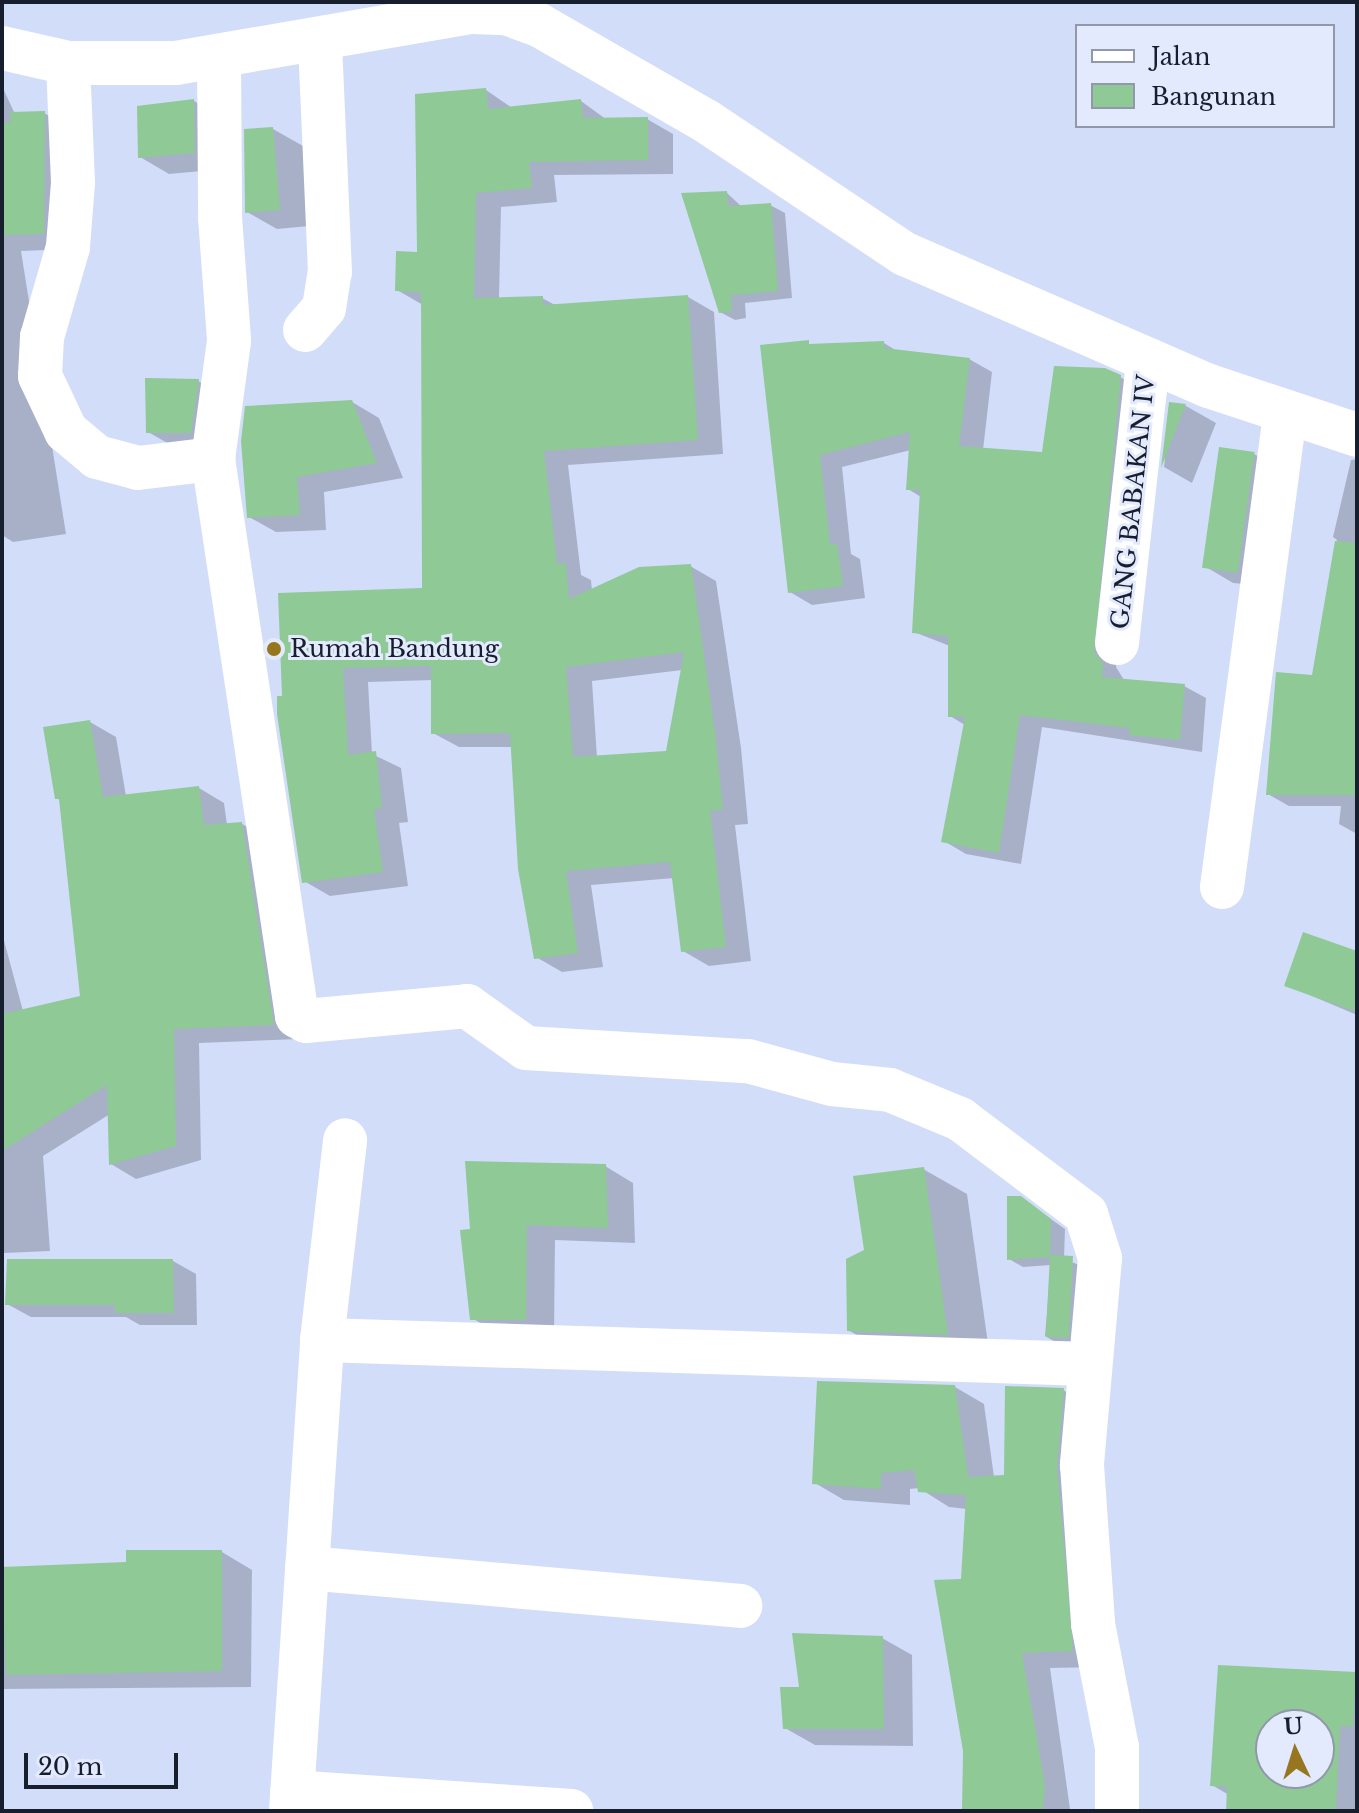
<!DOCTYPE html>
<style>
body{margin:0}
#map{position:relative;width:1359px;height:1813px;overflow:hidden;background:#d2ddf9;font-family:"Libre Baskerville",serif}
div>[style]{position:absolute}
.shadow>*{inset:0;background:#0003}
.building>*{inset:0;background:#8ec996;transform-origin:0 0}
.street>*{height:44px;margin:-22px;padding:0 22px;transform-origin:22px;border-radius:22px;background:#fff}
.dots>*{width:22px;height:22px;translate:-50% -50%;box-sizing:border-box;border:4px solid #e3eafd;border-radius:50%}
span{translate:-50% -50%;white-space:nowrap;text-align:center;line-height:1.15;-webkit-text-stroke:6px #e3eafd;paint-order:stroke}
.street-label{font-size:24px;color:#171e2e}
.poi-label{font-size:24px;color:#171e2e}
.left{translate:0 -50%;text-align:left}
.frame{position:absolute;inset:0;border:4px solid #171e2e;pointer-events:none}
.legend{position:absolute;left:1075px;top:24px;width:260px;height:104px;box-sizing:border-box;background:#e3eafd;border:2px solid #9198aa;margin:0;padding:10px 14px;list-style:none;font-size:24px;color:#171e2e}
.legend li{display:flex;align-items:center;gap:16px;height:40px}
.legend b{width:40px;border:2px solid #9198aa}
.north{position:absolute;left:1255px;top:1709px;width:80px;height:80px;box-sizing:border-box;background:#e3eafd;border:2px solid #9198aa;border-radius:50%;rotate:356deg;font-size:22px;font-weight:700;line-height:32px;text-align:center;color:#171e2e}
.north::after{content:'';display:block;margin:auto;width:28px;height:36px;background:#96771f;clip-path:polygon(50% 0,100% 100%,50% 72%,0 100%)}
.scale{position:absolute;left:24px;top:1753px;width:154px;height:36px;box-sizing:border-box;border:4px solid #171e2e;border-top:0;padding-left:10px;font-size:24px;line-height:28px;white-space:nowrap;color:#171e2e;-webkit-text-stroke:6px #e3eafd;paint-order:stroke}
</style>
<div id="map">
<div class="shadow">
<div style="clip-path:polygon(2px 86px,15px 114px,44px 113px,72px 129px,71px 249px,21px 251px,66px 534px,13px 542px,2px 535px)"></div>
<div style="clip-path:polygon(evenodd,486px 90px,512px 108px,581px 101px,607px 120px,647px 119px,673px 134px,673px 174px,554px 175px,557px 202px,501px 207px,499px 299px,542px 298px,557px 306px,688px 297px,714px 312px,723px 454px,568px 465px,581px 575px,591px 580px,592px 591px,690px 566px,716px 581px,741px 748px,748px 824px,735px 825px,751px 961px,709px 966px,683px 951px,674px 878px,591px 885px,603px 967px,562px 972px,536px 957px,513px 747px,459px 747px,433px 733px,433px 680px,368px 682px,372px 754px,401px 768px,408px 822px,399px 823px,408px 886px,330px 896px,304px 881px,279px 714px,424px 590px,423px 305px,397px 290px,419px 254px,486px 90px,682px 670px,668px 753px,597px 758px,592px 681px,682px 670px)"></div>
<div style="clip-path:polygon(194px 101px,224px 118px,224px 169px,169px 174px,140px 157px)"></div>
<div style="clip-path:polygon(273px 129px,303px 146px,309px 226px,277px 229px,247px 212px)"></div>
<div style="clip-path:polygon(727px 193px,742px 207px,770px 205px,785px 213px,792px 298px,745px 303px,746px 318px,735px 320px,720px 312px)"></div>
<div style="clip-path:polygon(884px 343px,897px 351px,969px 359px,992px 372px,983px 450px,1044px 454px,1120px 377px,1143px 390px,1116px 667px,1124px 680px,1184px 686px,1206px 698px,1202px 752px,1042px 727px,1021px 864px,966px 854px,944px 841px,965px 725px,950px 716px,950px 646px,914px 632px,921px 497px,908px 489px,911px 450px,842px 467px,851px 554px,860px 559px,865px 598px,812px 605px,790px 592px,762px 346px)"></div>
<div style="clip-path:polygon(198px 381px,228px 398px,221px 450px,178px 449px,148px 432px)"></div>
<div style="clip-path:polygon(352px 402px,379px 418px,403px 478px,324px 492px,326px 530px,276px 532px,249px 517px)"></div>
<div style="clip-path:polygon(1170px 404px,1186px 406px,1216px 423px,1192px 483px,1164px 467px)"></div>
<div style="clip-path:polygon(1254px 454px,1281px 469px,1265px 586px,1233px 583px,1206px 567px)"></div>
<div style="clip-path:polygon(1357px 459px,1357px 834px,1339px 824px,1341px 806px,1289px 806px,1268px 794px,1314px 677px,1337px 540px,1333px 537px,1351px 460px)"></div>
<div style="clip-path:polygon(90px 722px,116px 737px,126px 796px,199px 788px,224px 803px,227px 825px,242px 824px,268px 839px,299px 1039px,199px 1043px,201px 1160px,136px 1179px,111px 1164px,110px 1114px,43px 1156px,50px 1251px,4px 1253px,2px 933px,23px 1011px,82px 998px,61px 801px,57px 798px)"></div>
<div style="clip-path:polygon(1357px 953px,1357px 1015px,1286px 985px)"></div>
<div style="clip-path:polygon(605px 1166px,633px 1183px,635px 1243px,555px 1240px,554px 1335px,500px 1335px,472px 1318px,472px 1231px)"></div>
<div style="clip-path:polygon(923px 1169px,967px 1194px,990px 1358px,892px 1355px,848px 1330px)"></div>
<div style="clip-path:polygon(1021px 1198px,1065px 1229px,1064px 1259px,1097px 1272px,1069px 1350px,1045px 1336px,1051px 1265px,1023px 1267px,1009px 1259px)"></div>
<div style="clip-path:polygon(173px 1261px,196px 1274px,197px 1325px,140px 1325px,126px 1317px,31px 1317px,7px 1304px)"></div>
<div style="clip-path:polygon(955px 1387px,984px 1404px,994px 1477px,1006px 1477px,1063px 1390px,1092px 1407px,1101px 1667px,1050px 1668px,1070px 1809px,1091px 1811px,964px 1811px,967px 1509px,949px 1507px,919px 1488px,910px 1489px,910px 1505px,844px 1500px,815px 1483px)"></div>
<div style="clip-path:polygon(222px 1552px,252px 1570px,251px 1687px,2px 1689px,2px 1569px,128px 1564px)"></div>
<div style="clip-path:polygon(882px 1638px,912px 1655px,913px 1746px,815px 1745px,785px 1728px,801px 1689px)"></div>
<div style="clip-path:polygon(evenodd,1220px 1667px,1357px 1675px,1357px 1811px,1228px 1811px,1229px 1795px,1212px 1785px,1220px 1667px,1271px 1725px,1319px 1725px,1319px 1773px,1271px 1773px,1271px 1725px)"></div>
</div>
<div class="building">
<div style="clip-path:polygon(evenodd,486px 88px,488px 109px,581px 99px,583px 118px,648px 117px,648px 160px,529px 162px,532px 188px,476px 193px,474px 298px,543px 296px,543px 305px,688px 295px,698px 440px,544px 451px,557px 564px,566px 563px,569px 599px,639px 567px,691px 564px,715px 732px,723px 810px,710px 811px,726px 947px,681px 952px,670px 862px,566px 871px,578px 953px,534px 959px,518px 869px,510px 733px,431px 734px,431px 666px,343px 668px,348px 755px,376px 751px,382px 808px,374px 809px,383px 872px,302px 883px,277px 714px,277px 696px,282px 696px,278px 593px,422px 588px,421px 292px,395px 291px,396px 251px,417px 252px,415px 94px,486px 88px,684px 652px,666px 751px,573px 757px,566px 667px,684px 652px)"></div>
<div style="clip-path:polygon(194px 99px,195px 153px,138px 158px,137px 106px)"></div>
<div style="clip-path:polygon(45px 111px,44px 234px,2px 235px,2px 123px,11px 122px,10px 112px)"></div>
<div style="clip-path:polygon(273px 127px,280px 210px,245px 213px,244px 129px)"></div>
<div style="clip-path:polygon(727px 191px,728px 206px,771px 203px,778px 291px,731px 295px,732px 311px,719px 313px,681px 193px)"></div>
<div style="clip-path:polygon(809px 340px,809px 344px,884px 341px,884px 348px,970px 358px,959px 446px,1042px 452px,1054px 366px,1105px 368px,1121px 375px,1094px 652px,1103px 663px,1102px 677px,1185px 684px,1180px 740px,1129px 735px,1130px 728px,1020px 715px,999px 853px,941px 842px,965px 717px,948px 717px,948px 636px,912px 633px,920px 490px,906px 490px,910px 432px,820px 455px,830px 545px,837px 544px,843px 586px,788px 593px,760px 345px)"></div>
<div style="clip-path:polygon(145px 378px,199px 379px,191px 433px,146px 433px)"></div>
<div style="clip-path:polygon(352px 400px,377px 463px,297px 477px,300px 515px,247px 518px,241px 441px,245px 406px)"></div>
<div style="clip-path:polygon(1169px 402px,1186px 404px,1161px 468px)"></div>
<div style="left:1219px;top:447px;width:36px;height:122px;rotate:8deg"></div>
<div style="clip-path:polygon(1335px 541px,1357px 543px,1357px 795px,1266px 795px,1276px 672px,1312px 675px)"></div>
<div style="clip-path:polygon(90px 720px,103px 797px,199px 786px,204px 825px,242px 822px,274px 1025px,174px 1029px,176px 1146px,109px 1165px,107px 1085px,2px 1151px,2px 1014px,80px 996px,59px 799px,55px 799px,43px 727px)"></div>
<div style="clip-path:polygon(1303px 932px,1357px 951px,1357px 1012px,1284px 986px)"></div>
<div style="clip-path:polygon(465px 1161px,606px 1164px,608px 1228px,527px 1225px,526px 1320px,470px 1320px,460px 1230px,470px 1229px)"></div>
<div style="clip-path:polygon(924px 1167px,948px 1335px,847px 1331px,846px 1259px,864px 1250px,853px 1176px)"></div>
<div style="clip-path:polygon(1007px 1196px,1021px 1196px,1051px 1219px,1050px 1257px,1007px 1260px)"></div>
<div style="left:1073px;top:1256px;width:82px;height:23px;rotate:93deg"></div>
<div style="clip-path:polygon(7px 1259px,173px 1259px,174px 1313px,115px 1313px,115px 1305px,5px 1305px)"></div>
<div style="clip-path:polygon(817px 1381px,955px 1385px,968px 1477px,1004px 1475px,1005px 1386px,1064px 1388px,1057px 1467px,1073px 1651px,1022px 1653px,1045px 1785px,1043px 1811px,962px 1811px,963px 1751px,934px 1580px,961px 1579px,966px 1495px,918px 1492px,914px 1470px,881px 1473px,881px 1489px,812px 1484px)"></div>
<div style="clip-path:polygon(126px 1550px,222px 1550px,222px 1671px,6px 1675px,2px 1567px,126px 1562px)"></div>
<div style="clip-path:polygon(792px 1633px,883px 1636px,884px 1729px,783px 1729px,780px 1687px,799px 1687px)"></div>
<div style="clip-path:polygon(evenodd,1218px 1665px,1356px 1672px,1353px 1727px,1340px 1726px,1336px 1811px,1226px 1811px,1227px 1787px,1210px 1786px,1218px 1665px,1271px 1725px,1319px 1725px,1319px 1773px,1271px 1773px,1271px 1725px)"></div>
</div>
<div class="street">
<div style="left:2px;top:48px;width:68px;rotate:12.8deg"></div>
<div style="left:68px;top:63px;width:108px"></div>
<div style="left:176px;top:63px;width:300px;rotate:-9.8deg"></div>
<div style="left:472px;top:12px;width:34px;rotate:2deg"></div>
<div style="left:506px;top:13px;width:35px;rotate:20deg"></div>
<div style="left:539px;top:25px;width:193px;rotate:29.9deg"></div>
<div style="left:706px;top:121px;width:239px;rotate:33.8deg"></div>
<div style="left:905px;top:254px;width:331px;rotate:23.5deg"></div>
<div style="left:1209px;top:386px;width:156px;rotate:18.3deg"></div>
<div style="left:219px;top:58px;width:159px;rotate:89.6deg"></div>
<div style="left:220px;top:217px;width:124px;rotate:85.8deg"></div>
<div style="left:229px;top:341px;width:119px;rotate:97.7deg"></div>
<div style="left:213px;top:459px;width:563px;rotate:81.42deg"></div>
<div style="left:297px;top:1016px;width:10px;rotate:29deg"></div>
<div style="left:306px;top:1021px;width:162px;rotate:-5.3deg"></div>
<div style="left:467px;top:1006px;width:72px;rotate:35.4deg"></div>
<div style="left:526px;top:1048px;width:222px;rotate:3.4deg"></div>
<div style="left:748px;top:1061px;width:87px;rotate:15.3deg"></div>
<div style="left:832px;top:1084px;width:58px;rotate:5.9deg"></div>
<div style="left:890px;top:1090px;width:76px;rotate:22.5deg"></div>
<div style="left:960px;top:1119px;width:158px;rotate:37deg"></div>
<div style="left:1086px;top:1214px;width:46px;rotate:72.3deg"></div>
<div style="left:1100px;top:1258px;width:208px;rotate:95deg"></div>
<div style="left:1082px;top:1465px;width:159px;rotate:86deg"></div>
<div style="left:1093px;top:1624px;width:125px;rotate:79deg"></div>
<div style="left:1117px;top:1747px;width:64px;rotate:90deg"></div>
<div style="left:68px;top:63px;width:120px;rotate:87.6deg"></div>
<div style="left:73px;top:183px;width:64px;rotate:94.5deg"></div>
<div style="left:68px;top:247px;width:94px;rotate:106.1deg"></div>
<div style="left:42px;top:337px;width:39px;rotate:93deg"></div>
<div style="left:40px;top:376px;width:61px;rotate:64.7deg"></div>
<div style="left:66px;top:431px;width:40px;rotate:40deg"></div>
<div style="left:97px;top:457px;width:42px;rotate:15deg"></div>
<div style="left:138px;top:468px;width:76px;rotate:-6.8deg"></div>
<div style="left:305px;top:330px;width:29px;rotate:-49deg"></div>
<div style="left:324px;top:308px;width:36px;rotate:-81deg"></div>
<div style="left:330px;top:272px;width:230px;rotate:-92.5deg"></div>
<div style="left:1117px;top:643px;width:284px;rotate:-83.7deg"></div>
<div style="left:1222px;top:887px;width:479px;rotate:-82.4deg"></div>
<div style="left:322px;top:1340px;width:768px;rotate:1.79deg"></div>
<div style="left:307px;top:1568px;width:435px;rotate:5deg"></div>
<div style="left:292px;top:1792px;width:280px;rotate:3.9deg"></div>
<div style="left:291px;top:1811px;width:472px;rotate:-86.2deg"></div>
<div style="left:322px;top:1340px;width:201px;rotate:-83.4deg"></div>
</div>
<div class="dots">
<div style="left:274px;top:649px;background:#96771f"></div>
</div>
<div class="street-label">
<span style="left:1133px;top:502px;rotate:-84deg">GANG BABAKAN IV</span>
</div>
<div class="poi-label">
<span class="left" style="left:290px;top:649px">Rumah Bandung</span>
</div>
<div class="frame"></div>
<ul class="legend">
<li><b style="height:10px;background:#fff"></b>Jalan</li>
<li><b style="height:22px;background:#8ec996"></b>Bangunan</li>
</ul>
<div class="north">U</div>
<div class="scale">20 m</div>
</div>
